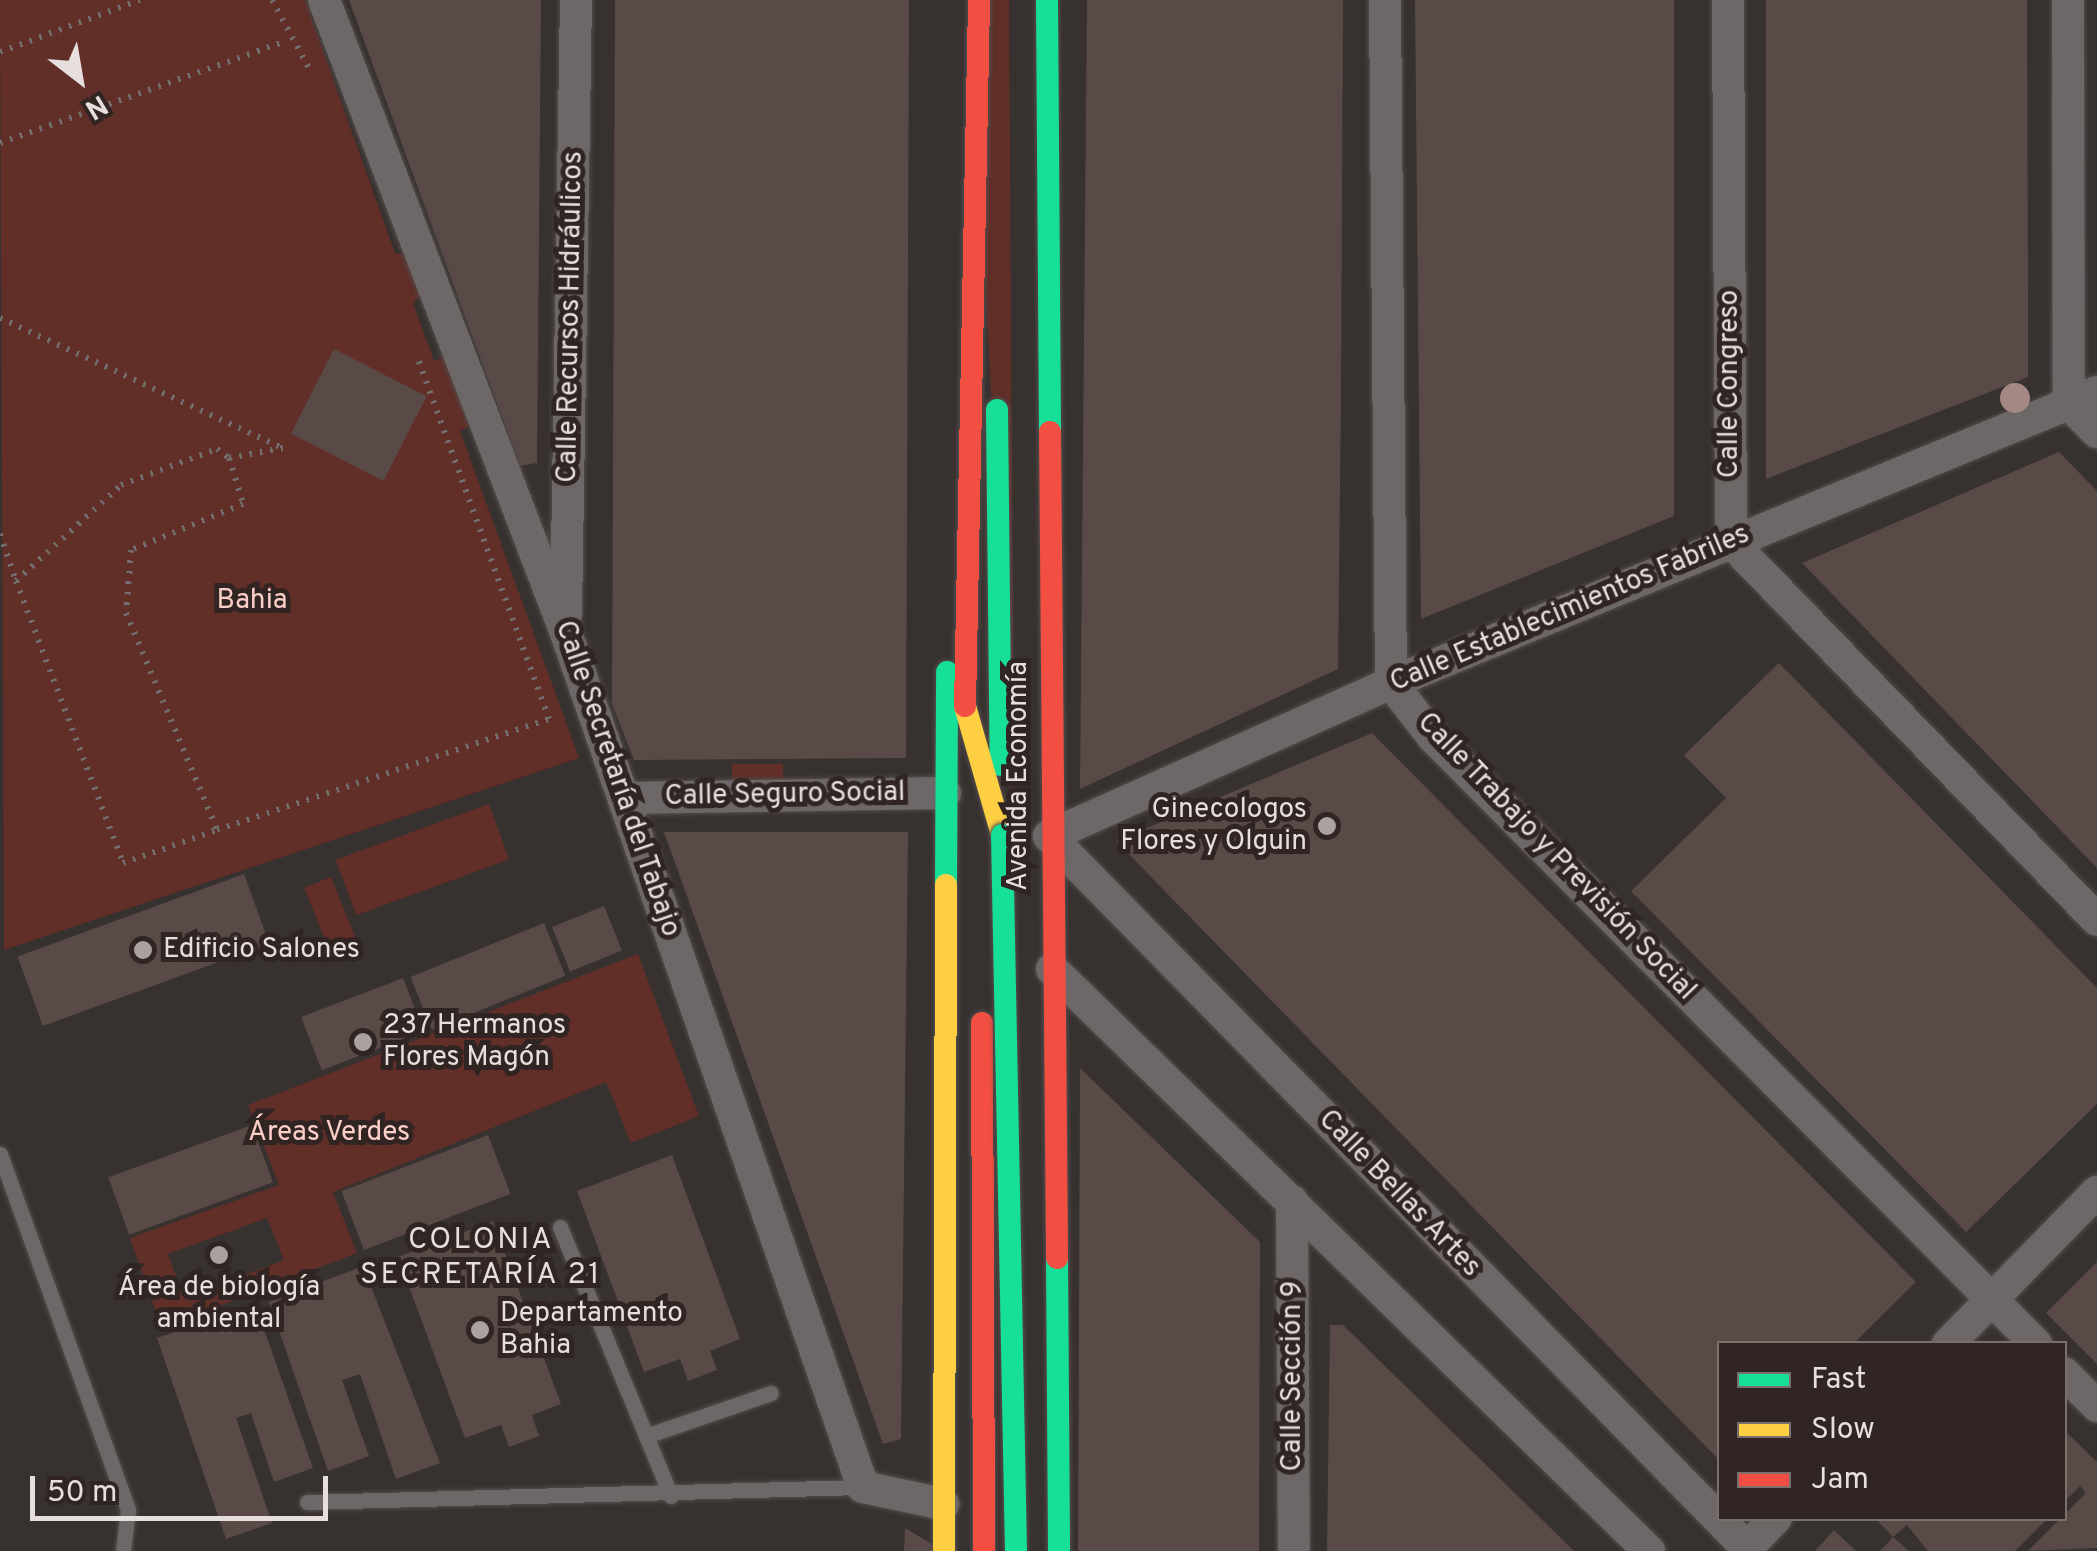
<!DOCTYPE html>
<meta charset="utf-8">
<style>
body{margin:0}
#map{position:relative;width:2097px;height:1551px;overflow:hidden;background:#373130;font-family:Overpass,sans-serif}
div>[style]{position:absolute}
.green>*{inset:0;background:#612e28;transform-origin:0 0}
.building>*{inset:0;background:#594a48;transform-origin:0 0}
.path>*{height:6px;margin-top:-3px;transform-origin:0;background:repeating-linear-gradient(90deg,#726e6d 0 2.5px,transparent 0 10.5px)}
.roads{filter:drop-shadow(0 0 2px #534d4c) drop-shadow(0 0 2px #534d4c)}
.lane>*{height:15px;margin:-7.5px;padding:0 7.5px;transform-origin:7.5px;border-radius:7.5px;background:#6d6867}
.street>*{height:32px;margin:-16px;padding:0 16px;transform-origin:16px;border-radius:16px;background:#6d6867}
.fast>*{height:22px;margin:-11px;padding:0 11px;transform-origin:11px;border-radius:11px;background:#16e098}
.slow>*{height:22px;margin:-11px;padding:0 11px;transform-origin:11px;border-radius:11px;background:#ffcf43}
.jam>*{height:22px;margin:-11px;padding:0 11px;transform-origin:11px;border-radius:11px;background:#f24e42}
.bridges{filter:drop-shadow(0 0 2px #534d4c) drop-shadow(0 0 2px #534d4c)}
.fast-bridge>*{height:22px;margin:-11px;padding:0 11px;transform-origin:11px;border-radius:11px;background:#16e098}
.trees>*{width:30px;height:30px;margin:-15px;border-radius:50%;background:#a38884}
.dots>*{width:28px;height:28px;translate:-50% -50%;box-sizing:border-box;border:5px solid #302523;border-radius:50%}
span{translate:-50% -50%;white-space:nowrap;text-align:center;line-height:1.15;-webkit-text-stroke:10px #302523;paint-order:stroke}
.street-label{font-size:28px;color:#e6dfdd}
.park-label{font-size:28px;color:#fccfc8}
.poi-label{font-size:28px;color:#e6dfdd}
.right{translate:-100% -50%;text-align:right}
.left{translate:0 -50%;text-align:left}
.neighbourhood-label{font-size:30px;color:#e6dfdd;letter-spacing:2.5px}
.legend{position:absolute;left:1717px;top:1341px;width:350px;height:180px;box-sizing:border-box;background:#302523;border:2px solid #796f6d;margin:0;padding:12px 18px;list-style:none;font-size:30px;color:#e6dfdd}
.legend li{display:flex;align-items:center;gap:20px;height:50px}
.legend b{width:50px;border:2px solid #796f6d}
.north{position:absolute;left:30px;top:30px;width:100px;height:100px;-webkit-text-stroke:8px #302523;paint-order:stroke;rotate:149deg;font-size:28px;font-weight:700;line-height:40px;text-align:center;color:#e6dfdd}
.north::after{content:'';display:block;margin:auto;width:35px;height:45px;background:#e6dfdd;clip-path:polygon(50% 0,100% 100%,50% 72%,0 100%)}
.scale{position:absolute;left:30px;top:1476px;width:298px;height:45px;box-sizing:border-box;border:5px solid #e6dfdd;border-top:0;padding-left:12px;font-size:30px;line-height:35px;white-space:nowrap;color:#e6dfdd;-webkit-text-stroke:8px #302523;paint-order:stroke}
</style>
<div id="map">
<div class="green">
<div style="clip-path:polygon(0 0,305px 0,395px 253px,410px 255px,422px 294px,413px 303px,434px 361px,451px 354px,481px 420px,460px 431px,579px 758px,4px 950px)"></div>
<div style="clip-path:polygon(985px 0,1009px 0,1014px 819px,982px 225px)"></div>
<div style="left:732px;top:764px;width:51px;height:16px"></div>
<div style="left:489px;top:804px;width:59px;height:163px;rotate:70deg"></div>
<div style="left:331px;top:877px;width:71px;height:29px;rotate:68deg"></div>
<div style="clip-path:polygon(evenodd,638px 954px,699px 1116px,631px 1143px,606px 1082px,333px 1192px,357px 1253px,162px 1328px,130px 1238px,279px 1185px,248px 1105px,638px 954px,267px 1218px,284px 1260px,184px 1298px,168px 1254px,267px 1218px)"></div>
</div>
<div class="building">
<div style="clip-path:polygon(349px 0,541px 0,537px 463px,520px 466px)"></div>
<div style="clip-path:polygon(615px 0,909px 0,906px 758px,634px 760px,612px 704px)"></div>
<div style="clip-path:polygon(1087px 0,1343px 0,1341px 393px,1338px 669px,1080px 789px)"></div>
<div style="clip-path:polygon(1415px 0,1674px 0,1674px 516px,1421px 619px)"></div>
<div style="clip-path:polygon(1766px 0,2027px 0,2028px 295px,2028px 377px,1766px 479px)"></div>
<div style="left:334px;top:349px;width:104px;height:95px;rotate:27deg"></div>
<div style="clip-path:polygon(2059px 452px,2097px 491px,2097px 868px,1802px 563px)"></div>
<div style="clip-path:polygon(1779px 663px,2097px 988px,2097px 1104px,1966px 1232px,1631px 891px,1726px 798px,1684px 755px)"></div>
<div style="clip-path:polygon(1372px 733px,1916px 1282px,1853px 1344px,1720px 1344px,1720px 1461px,1116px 841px)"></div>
<div style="clip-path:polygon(664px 832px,908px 832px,901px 1439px,883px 1444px)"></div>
<div style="left:244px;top:874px;width:74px;height:241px;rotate:70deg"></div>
<div style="left:604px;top:906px;width:48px;height:56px;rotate:68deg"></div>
<div style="left:544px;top:923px;width:57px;height:144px;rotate:68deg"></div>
<div style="left:403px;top:978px;width:57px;height:109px;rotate:69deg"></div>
<div style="clip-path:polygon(1080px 1068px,1260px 1242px,1259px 1551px,1078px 1551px)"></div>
<div style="left:252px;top:1125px;width:61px;height:153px;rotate:70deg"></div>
<div style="left:488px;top:1135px;width:63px;height:157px;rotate:69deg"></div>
<div style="clip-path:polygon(672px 1155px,740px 1339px,710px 1351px,717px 1370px,688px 1381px,680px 1359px,644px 1372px,577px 1191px)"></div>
<div style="clip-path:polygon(493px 1221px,561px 1404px,532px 1415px,539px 1436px,509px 1447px,501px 1425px,465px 1438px,398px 1257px)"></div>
<div style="clip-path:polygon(2097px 1262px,2097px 1364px,2046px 1313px)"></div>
<div style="clip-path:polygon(363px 1266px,440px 1463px,396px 1479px,360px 1374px,342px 1380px,369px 1456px,328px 1471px,269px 1302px)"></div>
<div style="clip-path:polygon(255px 1304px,313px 1468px,274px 1482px,251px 1413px,236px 1418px,272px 1523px,226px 1539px,157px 1338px)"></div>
<div style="clip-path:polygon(1330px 1325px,1343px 1325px,1574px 1551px,1327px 1551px)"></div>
<div style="clip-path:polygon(2064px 1430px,2097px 1462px,2097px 1548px,2028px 1551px,2086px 1493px,2080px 1486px,2064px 1502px)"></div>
<div style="clip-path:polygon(1875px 1518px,2048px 1518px,2015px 1551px,1928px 1551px,1907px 1525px,1893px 1537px,1909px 1551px,1880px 1551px,1893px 1537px)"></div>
<div style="clip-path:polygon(905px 1528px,937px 1547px,937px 1551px,904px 1551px)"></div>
<div style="clip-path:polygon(1834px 1530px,1856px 1551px,1815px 1551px)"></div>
</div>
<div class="path">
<div style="left:272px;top:0;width:84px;rotate:61.6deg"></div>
<div style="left:0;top:52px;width:149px;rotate:-20.4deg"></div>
<div style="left:0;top:143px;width:304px;rotate:-19.6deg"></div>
<div style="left:0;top:318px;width:309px;rotate:24.7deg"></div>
<div style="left:283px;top:448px;width:55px;rotate:169.5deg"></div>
<div style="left:229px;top:458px;width:48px;rotate:73.1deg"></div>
<div style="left:243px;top:504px;width:121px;rotate:157.7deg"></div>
<div style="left:131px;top:550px;width:63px;rotate:94.5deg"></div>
<div style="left:126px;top:613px;width:235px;rotate:67.2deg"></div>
<div style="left:217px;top:830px;width:350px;rotate:-18.5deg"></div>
<div style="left:549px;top:719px;width:381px;rotate:-110deg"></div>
<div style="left:0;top:534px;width:50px;rotate:71.2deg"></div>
<div style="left:16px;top:581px;width:142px;rotate:-42.4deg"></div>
<div style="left:121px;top:485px;width:103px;rotate:-20.6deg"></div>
<div style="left:217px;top:449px;width:15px;rotate:37deg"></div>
<div style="left:16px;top:581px;width:302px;rotate:69.2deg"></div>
<div style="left:123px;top:863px;width:100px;rotate:-19.3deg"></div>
</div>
<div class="roads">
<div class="lane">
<div style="left:0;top:1154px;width:378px;rotate:70.2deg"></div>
<div style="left:128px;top:1510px;width:41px;rotate:97deg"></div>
<div style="left:560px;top:1227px;width:291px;rotate:67.6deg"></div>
<div style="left:646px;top:1436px;width:132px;rotate:-19deg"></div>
<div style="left:307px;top:1502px;width:556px;rotate:-1.55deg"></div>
</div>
<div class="street">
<div style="left:324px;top:0;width:678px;rotate:69.08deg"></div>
<div style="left:566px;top:633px;width:904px;rotate:70.82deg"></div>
<div style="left:863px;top:1487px;width:82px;rotate:12deg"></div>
<div style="left:1385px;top:0;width:683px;rotate:89.5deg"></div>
<div style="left:1391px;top:683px;width:68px;rotate:52.1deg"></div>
<div style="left:1433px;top:737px;width:856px;rotate:45.19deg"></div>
<div style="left:1728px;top:0;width:542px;rotate:89.68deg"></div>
<div style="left:1731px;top:542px;width:526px;rotate:45.92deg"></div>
<div style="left:2068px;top:0;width:404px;rotate:89.9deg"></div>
<div style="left:2069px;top:404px;width:40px;rotate:45deg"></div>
<div style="left:566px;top:614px;width:614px;rotate:-89.07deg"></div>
<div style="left:625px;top:798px;width:320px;rotate:-0.9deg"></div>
<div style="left:1052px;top:969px;width:834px;rotate:44.27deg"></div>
<div style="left:1292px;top:1201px;width:350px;rotate:89.7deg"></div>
<div style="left:1948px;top:1344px;width:213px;rotate:-45.6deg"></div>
<div style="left:2064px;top:1373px;width:47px;rotate:45deg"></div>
<div style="left:1744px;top:1551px;width:46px;rotate:-45.9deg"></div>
<div style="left:1750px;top:1551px;width:1001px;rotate:-134.43deg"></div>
<div style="left:1049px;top:836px;width:375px;rotate:-24.1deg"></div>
<div style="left:1391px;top:683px;width:764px;rotate:-22.4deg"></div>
</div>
<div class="fast">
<div style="left:1047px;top:0;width:432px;rotate:89.6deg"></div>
<div style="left:997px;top:410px;width:355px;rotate:89.4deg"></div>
<div style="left:946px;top:885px;width:213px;rotate:-89.7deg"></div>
<div style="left:1057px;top:1258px;width:293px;rotate:89.6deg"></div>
</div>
<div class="slow">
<div style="left:965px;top:706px;width:134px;rotate:74deg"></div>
<div style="left:944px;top:1551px;width:666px;rotate:-89.83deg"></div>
</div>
<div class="jam">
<div style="left:1050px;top:432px;width:826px;rotate:89.51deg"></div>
<div style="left:965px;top:706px;width:706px;rotate:-88.86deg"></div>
<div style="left:982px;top:1023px;width:528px;rotate:89.78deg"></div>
</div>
</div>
<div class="bridges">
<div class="fast-bridge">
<div style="left:1002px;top:835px;width:716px;rotate:88.88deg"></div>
</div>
</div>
<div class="trees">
<div style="left:2015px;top:398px"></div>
</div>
<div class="dots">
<div style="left:1327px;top:826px;background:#a9a2a0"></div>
<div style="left:143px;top:950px;background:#a9a2a0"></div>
<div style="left:363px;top:1042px;background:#a9a2a0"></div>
<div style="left:219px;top:1255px;background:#a9a2a0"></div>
<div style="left:480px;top:1330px;background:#a9a2a0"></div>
</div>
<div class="street-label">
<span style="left:571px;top:317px;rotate:-89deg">Calle Recursos Hidráulicos</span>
<span style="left:1730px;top:384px;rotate:-90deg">Calle Congreso</span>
<span style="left:1570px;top:609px;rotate:-23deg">Calle Establecimientos Fabriles</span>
<span style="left:1019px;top:776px;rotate:-90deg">Avenida Economía</span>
<span style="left:617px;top:779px;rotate:71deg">Calle Secretaría del Tabajo</span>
<span style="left:785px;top:795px;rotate:-1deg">Calle Seguro Social</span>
<span style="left:1556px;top:857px;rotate:46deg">Calle Trabajo y Previsión Social</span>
<span style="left:1399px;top:1194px;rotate:46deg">Calle Bellas Artes</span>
<span style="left:1293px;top:1376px;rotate:-90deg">Calle Sección 9</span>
</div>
<div class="park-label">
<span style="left:252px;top:601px">Bahia</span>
<span style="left:329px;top:1133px">Áreas Verdes</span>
</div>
<div class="poi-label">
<span class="right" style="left:1307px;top:826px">Ginecologos<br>Flores y Olguin</span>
<span class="left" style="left:163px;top:950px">Edificio Salones</span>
<span class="left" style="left:383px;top:1042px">237 Hermanos<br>Flores Magón</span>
<span style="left:219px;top:1304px">Área de biología<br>ambiental</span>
<span class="left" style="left:500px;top:1330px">Departamento<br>Bahia</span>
</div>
<div class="neighbourhood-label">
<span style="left:481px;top:1258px">COLONIA<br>SECRETARÍA 21</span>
</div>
<ul class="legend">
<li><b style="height:12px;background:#16e098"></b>Fast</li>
<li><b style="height:12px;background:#ffcf43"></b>Slow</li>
<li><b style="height:12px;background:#f24e42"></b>Jam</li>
</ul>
<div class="north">N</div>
<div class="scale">50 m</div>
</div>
